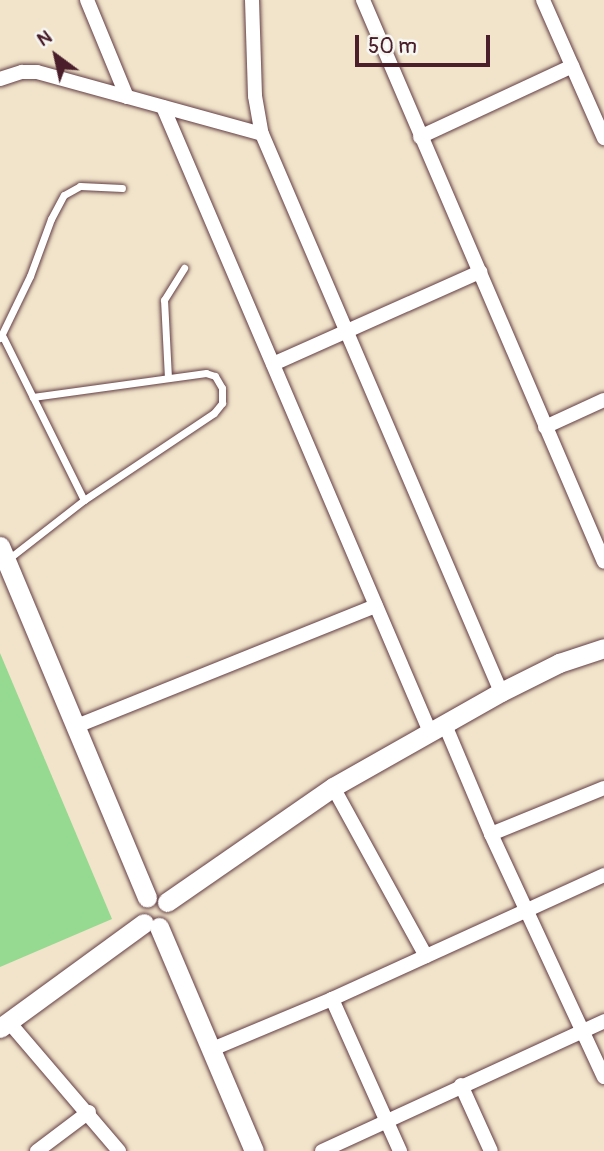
<!DOCTYPE html>
<style>
body{margin:0}
#map{position:relative;width:604px;height:1151px;overflow:hidden;background:#f1e4ca;font-family:Pangolin,sans-serif}
div>[style]{position:absolute}
.green>*{inset:0;background:#96d991}
.roads{filter:drop-shadow(0 0 2px #633d43) drop-shadow(0 0 2px #633d43)}
.service>*{height:7px;margin:-3.5px;padding:0 3.5px;transform-origin:3.5px;border-radius:3.5px;background:#fff}
.minor>*{height:14px;margin:-7px;padding:0 7px;transform-origin:7px;border-radius:7px;background:#fff}
.tertiary>*{height:19px;margin:-9.5px;padding:0 9.5px;transform-origin:9.5px;border-radius:9.5px;background:#fff}
span{translate:-50% -50%;white-space:nowrap;text-align:center;line-height:1.15;-webkit-text-stroke:5px #f6f6f2;paint-order:stroke}
.north{position:absolute;left:21px;top:21px;width:70px;height:70px;-webkit-text-stroke:5px #f6f6f2;paint-order:stroke;rotate:327deg;font-size:19px;font-weight:700;line-height:28px;text-align:center;color:#4a1f2b}
.north::after{content:'';display:block;margin:auto;width:24px;height:32px;background:#4a1f2b;clip-path:polygon(50% 0,100% 100%,50% 72%,0 100%)}
.scale{position:absolute;left:355px;top:35px;width:135px;height:32px;box-sizing:border-box;border:4px solid #4a1f2b;border-top:0;padding-left:9px;font-size:21px;line-height:24px;white-space:nowrap;color:#4a1f2b;-webkit-text-stroke:5px #f6f6f2;paint-order:stroke}
</style>
<div id="map">
<div class="green">
<div style="clip-path:polygon(0 653px,112px 919px,0 967px)"></div>
</div>
<div class="roads">
<div class="service">
<div style="left:3px;top:337px;width:182px;rotate:63.6deg"></div>
<div style="left:0;top:338px;width:69px;rotate:-64.2deg"></div>
<div style="left:30px;top:276px;width:61px;rotate:-69.8deg"></div>
<div style="left:51px;top:219px;width:27px;rotate:-62deg"></div>
<div style="left:64px;top:195px;width:18px;rotate:-29deg"></div>
<div style="left:80px;top:186px;width:42px;rotate:2.7deg"></div>
<div style="left:168px;top:378px;width:78px;rotate:-92.9deg"></div>
<div style="left:164px;top:300px;width:38px;rotate:-58deg"></div>
<div style="left:7px;top:560px;width:98px;rotate:-37.9deg"></div>
<div style="left:84px;top:500px;width:156px;rotate:-33.8deg"></div>
<div style="left:214px;top:413px;width:13px;rotate:-51deg"></div>
<div style="left:222px;top:403px;width:15px;rotate:-90deg"></div>
<div style="left:222px;top:388px;width:14px;rotate:-120deg"></div>
<div style="left:215px;top:376px;width:9px;rotate:-162deg"></div>
<div style="left:206px;top:373px;width:175px;rotate:172.1deg"></div>
</div>
<div class="minor">
<div style="left:87px;top:0;width:105px;rotate:67.6deg"></div>
<div style="left:252px;top:0;width:96px;rotate:88.2deg"></div>
<div style="left:255px;top:96px;width:39px;rotate:80deg"></div>
<div style="left:262px;top:134px;width:607px;rotate:66.81deg"></div>
<div style="left:363px;top:0;width:611px;rotate:66.79deg"></div>
<div style="left:543px;top:0;width:151px;rotate:66.2deg"></div>
<div style="left:0;top:79px;width:23px;rotate:-18deg"></div>
<div style="left:22px;top:72px;width:15px"></div>
<div style="left:37px;top:72px;width:233px;rotate:15.4deg"></div>
<div style="left:163px;top:107px;width:680px;rotate:66.87deg"></div>
<div style="left:420px;top:137px;width:168px;rotate:-25deg"></div>
<div style="left:273px;top:364px;width:227px;rotate:-24deg"></div>
<div style="left:545px;top:427px;width:65px;rotate:-24.6deg"></div>
<div style="left:445px;top:725px;width:118px;rotate:67.1deg"></div>
<div style="left:491px;top:834px;width:268px;rotate:65.1deg"></div>
<div style="left:77px;top:726px;width:322px;rotate:-21.9deg"></div>
<div style="left:333px;top:787px;width:193px;rotate:61.2deg"></div>
<div style="left:491px;top:834px;width:122px;rotate:-22.2deg"></div>
<div style="left:332px;top:999px;width:167px;rotate:65.9deg"></div>
<div style="left:8px;top:1021px;width:171px;rotate:49.5deg"></div>
<div style="left:210px;top:1050px;width:132px;rotate:-22.7deg"></div>
<div style="left:332px;top:999px;width:299px;rotate:-24.5deg"></div>
<div style="left:461px;top:1085px;width:72px;rotate:65.6deg"></div>
<div style="left:37px;top:1151px;width:65px;rotate:-36.9deg"></div>
<div style="left:322px;top:1151px;width:311px;rotate:-24.7deg"></div>
</div>
<div class="tertiary">
<div style="left:0;top:546px;width:381px;rotate:67.3deg"></div>
<div style="left:167px;top:902px;width:202px;rotate:-34.7deg"></div>
<div style="left:333px;top:787px;width:193px;rotate:-29.5deg"></div>
<div style="left:501px;top:692px;width:65px;rotate:-26.6deg"></div>
<div style="left:559px;top:663px;width:47px;rotate:-18.4deg"></div>
<div style="left:159px;top:927px;width:243px;rotate:67deg"></div>
<div style="left:0;top:1028px;width:178px;rotate:-36.1deg"></div>
</div>
</div>
<div class="north">N</div>
<div class="scale">50 m</div>
</div>
